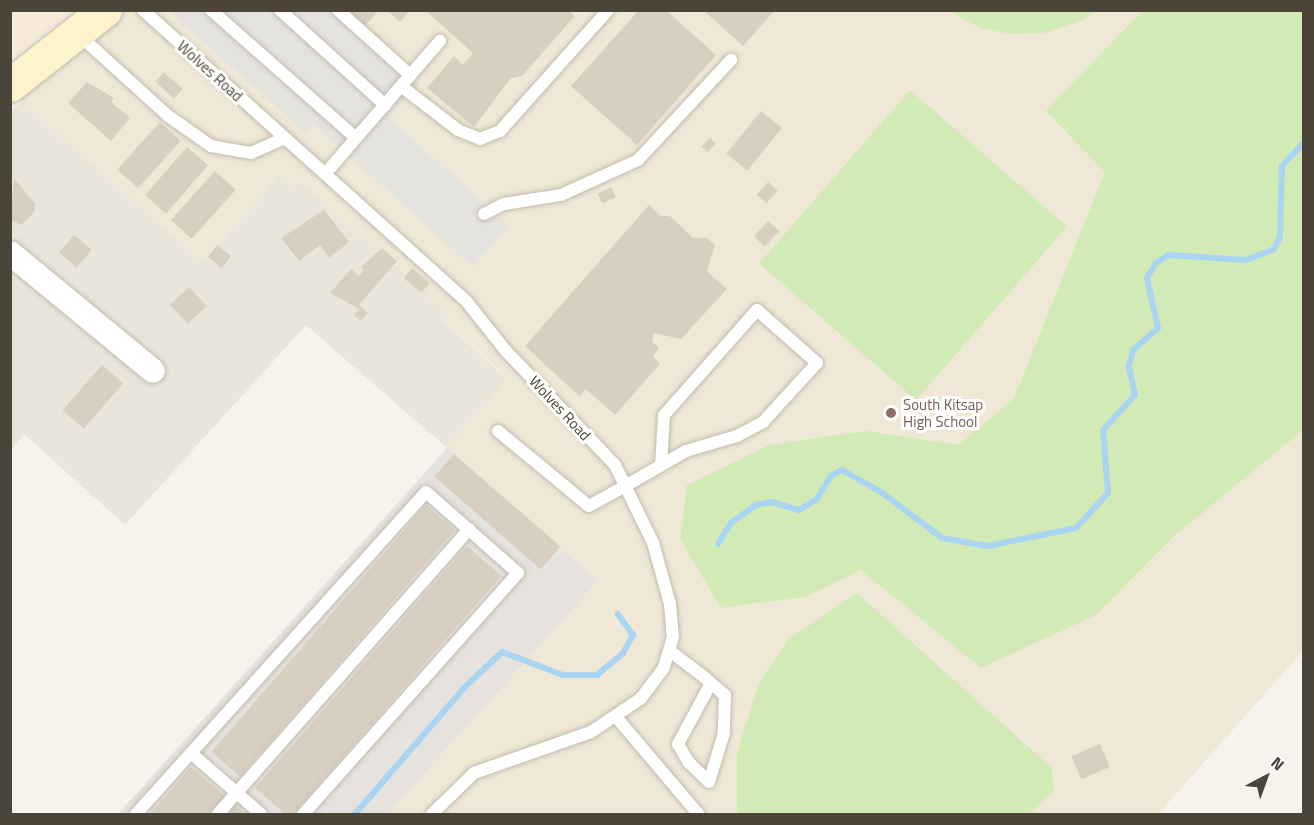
<!DOCTYPE html>
<style>
body{margin:0}
#map{position:relative;width:1314px;height:825px;overflow:hidden;background:#f6f3ec;font-family:"Titillium Web",sans-serif}
div>[style]{position:absolute}
.residential>*{inset:0;background:#eae5da}
.commercial>*{inset:0;background:#f7ead8}
.industrial>*{inset:0;background:#e6e2dd}
.education>*{inset:0;background:#efe8d6}
.green>*{inset:0;background:#d2eab5;transform-origin:0 0}
.parking>*{inset:0;background:#e5e3e0}
.stream>*{height:6px;margin:-3px;padding:0 3px;transform-origin:3px;border-radius:3px;background:#a9d4f2}
.building>*{inset:0;background:#d8cfc1;transform-origin:0 0}
.roads{filter:drop-shadow(0 0 2px #c2bbae) drop-shadow(0 0 2px #c2bbae)}
.lane>*{height:12px;margin:-6px;padding:0 6px;transform-origin:6px;border-radius:6px;background:#fff}
.street>*{height:24px;margin:-12px;padding:0 12px;transform-origin:12px;border-radius:12px;background:#fff}
.secondary>*{height:33px;margin:-16.5px;padding:0 16.5px;transform-origin:16.5px;border-radius:16.5px;background:#fff3cd}
.dots>*{width:16px;height:16px;translate:-50% -50%;box-sizing:border-box;border:3px solid #fff;border-radius:50%}
span{translate:-50% -50%;white-space:nowrap;text-align:center;line-height:1.15;-webkit-text-stroke:6px #fff;paint-order:stroke}
.street-label{font-size:15px;color:#4b4439}
.education-label{font-size:15px;color:#785e54}
.left{translate:0 -50%;text-align:left}
.frame{position:absolute;inset:0;border:12px solid #4b4439;pointer-events:none}
.north{position:absolute;left:1236px;top:747px;width:60px;height:60px;-webkit-text-stroke:4px #fff;paint-order:stroke;rotate:41deg;font-size:16px;font-weight:700;line-height:24px;text-align:center;color:#4b4439}
.north::after{content:'';display:block;margin:auto;width:21px;height:27px;background:#4b4439;clip-path:polygon(50% 0,100% 100%,50% 72%,0 100%)}
</style>
<div id="map">
<div class="residential">
<div style="clip-path:polygon(23px 102px,203px 262px,280px 175px,301px 181px,449px 313px,443px 321px,508px 379px,447px 448px,306px 325px,125px 525px,24px 434px,11px 450px,10px 111px)"></div>
</div>
<div class="commercial">
<div style="clip-path:polygon(11px 10px,73px 10px,73px 11px,11px 59px)"></div>
</div>
<div class="industrial">
<div style="clip-path:polygon(447px 448px,598px 581px,388px 814px,118px 814px)"></div>
</div>
<div class="education">
<div style="clip-path:polygon(105px 11px,1303px 11px,1303px 651px,1158px 814px,388px 814px,598px 581px,447px 448px,508px 378px,443px 320px,449px 313px,301px 181px,294px 188px,280px 175px,203px 262px,11px 92px)"></div>
</div>
<div class="green">
<div style="clip-path:polygon(949px 11px,1095px 11px,1081px 21px,1044px 33px,1010px 34px,980px 28px)"></div>
<div style="clip-path:polygon(1142px 11px,1303px 11px,1303px 430px,1174px 536px,1096px 615px,981px 668px,861px 570px,805px 597px,721px 608px,680px 539px,687px 485px,769px 445px,866px 431px,959px 445px,1014px 398px,1105px 172px,1046px 111px)"></div>
<div style="left:910px;top:90px;width:208px;height:230px;rotate:41deg"></div>
<div style="clip-path:polygon(857px 593px,1052px 768px,1054px 792px,1028px 814px,737px 814px,737px 752px,760px 681px,789px 639px)"></div>
</div>
<div class="parking">
<div style="clip-path:polygon(169px 11px,339px 11px,420px 83px,389px 118px,509px 226px,473px 267px,313px 124px,305px 132px)"></div>
</div>
<div class="stream">
<div style="left:718px;top:544px;width:25px;rotate:-58deg"></div>
<div style="left:731px;top:523px;width:31px;rotate:-36deg"></div>
<div style="left:756px;top:505px;width:15px;rotate:-11deg"></div>
<div style="left:771px;top:502px;width:29px;rotate:16deg"></div>
<div style="left:799px;top:510px;width:21px;rotate:-31deg"></div>
<div style="left:817px;top:499px;width:27px;rotate:-59deg"></div>
<div style="left:831px;top:476px;width:13px;rotate:-29deg"></div>
<div style="left:842px;top:470px;width:45px;rotate:29.4deg"></div>
<div style="left:881px;top:492px;width:76px;rotate:37deg"></div>
<div style="left:942px;top:538px;width:46px;rotate:10.1deg"></div>
<div style="left:987px;top:546px;width:91px;rotate:-11.4deg"></div>
<div style="left:1076px;top:528px;width:47px;rotate:-47.6deg"></div>
<div style="left:1108px;top:493px;width:63px;rotate:-94.5deg"></div>
<div style="left:1103px;top:430px;width:47px;rotate:-47.6deg"></div>
<div style="left:1135px;top:395px;width:30px;rotate:-102deg"></div>
<div style="left:1129px;top:366px;width:16px;rotate:-76deg"></div>
<div style="left:1133px;top:350px;width:33px;rotate:-41deg"></div>
<div style="left:1158px;top:328px;width:51px;rotate:-102.4deg"></div>
<div style="left:1147px;top:278px;width:17px;rotate:-59deg"></div>
<div style="left:1156px;top:263px;width:15px;rotate:-32deg"></div>
<div style="left:1169px;top:255px;width:77px;rotate:3.7deg"></div>
<div style="left:1246px;top:260px;width:30px;rotate:-21deg"></div>
<div style="left:1274px;top:249px;width:13px;rotate:-63deg"></div>
<div style="left:1280px;top:237px;width:71px;rotate:-88.4deg"></div>
<div style="left:1282px;top:166px;width:33px;rotate:-47deg"></div>
<div style="left:355px;top:814px;width:168px;rotate:-49.1deg"></div>
<div style="left:465px;top:687px;width:51px;rotate:-43.4deg"></div>
<div style="left:502px;top:652px;width:65px;rotate:20.7deg"></div>
<div style="left:563px;top:675px;width:34px"></div>
<div style="left:597px;top:675px;width:34px;rotate:-40deg"></div>
<div style="left:623px;top:653px;width:21px;rotate:-61deg"></div>
<div style="left:633px;top:635px;width:26px;rotate:-126deg"></div>
</div>
<div class="building">
<div style="clip-path:polygon(344px 10px,379px 10px,363px 28px)"></div>
<div style="clip-path:polygon(387px 10px,410px 10px,400px 22px)"></div>
<div style="clip-path:polygon(425px 10px,568px 10px,575px 16px,522px 76px,511px 78px,474px 127px,427px 88px,454px 56px,463px 65px,473px 53px)"></div>
<div style="clip-path:polygon(639px 10px,666px 10px,716px 55px,637px 145px,571px 86px)"></div>
<div style="clip-path:polygon(703px 10px,775px 10px,743px 46px)"></div>
<div style="left:164px;top:72px;width:25px;height:13px;rotate:42deg"></div>
<div style="clip-path:polygon(87px 82px,114px 98px,111px 102px,130px 118px,111px 141px,68px 103px)"></div>
<div style="left:761px;top:111px;width:27px;height:55px;rotate:39deg"></div>
<div style="left:160px;top:122px;width:28px;height:64px;rotate:42deg"></div>
<div style="left:710px;top:138px;width:8px;height:12px;rotate:45deg"></div>
<div style="left:187px;top:147px;width:28px;height:64px;rotate:41deg"></div>
<div style="left:215px;top:171px;width:28px;height:66px;rotate:42deg"></div>
<div style="clip-path:polygon(14px 178px,35px 204px,35px 211px,22px 225px,10px 220px)"></div>
<div style="left:768px;top:182px;width:13px;height:17px;rotate:42deg"></div>
<div style="left:611px;top:187px;width:11px;height:15px;rotate:63deg"></div>
<div style="clip-path:polygon(649px 205px,661px 216px,670px 216px,693px 238px,707px 238px,715px 245px,707px 271px,727px 289px,681px 339px,654px 333px,652px 342px,659px 348px,653px 356px,660px 364px,615px 415px,586px 389px,579px 396px,525px 346px)"></div>
<div style="clip-path:polygon(324px 210px,349px 242px,329px 258px,320px 245px,299px 261px,281px 238px)"></div>
<div style="left:768px;top:221px;width:15px;height:21px;rotate:42deg"></div>
<div style="left:74px;top:235px;width:23px;height:23px;rotate:40deg"></div>
<div style="left:217px;top:245px;width:18px;height:15px;rotate:38deg"></div>
<div style="clip-path:polygon(382px 248px,397px 261px,359px 305px,368px 313px,361px 321px,354px 315px,360px 309px,330px 293px,351px 269px,359px 276px,364px 270px,361px 267px)"></div>
<div style="left:412px;top:268px;width:23px;height:13px;rotate:40deg"></div>
<div style="left:189px;top:287px;width:26px;height:26px;rotate:47deg"></div>
<div style="left:102px;top:365px;width:28px;height:60px;rotate:41deg"></div>
<div style="left:454px;top:454px;width:141px;height:30px;rotate:41deg"></div>
<div style="left:426px;top:505px;width:38px;height:327px;rotate:41deg"></div>
<div style="clip-path:polygon(467px 546px,501px 576px,293px 814px,285px 814px,255px 788px)"></div>
<div style="left:1100px;top:744px;width:25px;height:31px;rotate:67deg"></div>
<div style="clip-path:polygon(191px 767px,225px 796px,209px 814px,150px 814px)"></div>
<div style="clip-path:polygon(234px 804px,245px 814px,225px 814px)"></div>
</div>
<div class="roads">
<div class="lane">
<div style="left:143px;top:10px;width:436px;rotate:42deg"></div>
<div style="left:467px;top:302px;width:63px;rotate:51.5deg"></div>
<div style="left:506px;top:351px;width:158px;rotate:46.3deg"></div>
<div style="left:615px;top:465px;width:87px;rotate:64deg"></div>
<div style="left:653px;top:543px;width:63px;rotate:74.4deg"></div>
<div style="left:670px;top:604px;width:33px;rotate:85deg"></div>
<div style="left:673px;top:637px;width:34px;rotate:107deg"></div>
<div style="left:663px;top:669px;width:38px;rotate:127deg"></div>
<div style="left:640px;top:699px;width:59px;rotate:146deg"></div>
<div style="left:591px;top:732px;width:124px;rotate:160.7deg"></div>
<div style="left:474px;top:773px;width:59px;rotate:135.7deg"></div>
<div style="left:211px;top:10px;width:193px;rotate:41.4deg"></div>
<div style="left:280px;top:10px;width:142px;rotate:42.1deg"></div>
<div style="left:338px;top:10px;width:97px;rotate:42.1deg"></div>
<div style="left:77px;top:33px;width:122px;rotate:42.3deg"></div>
<div style="left:167px;top:115px;width:54px;rotate:35.2deg"></div>
<div style="left:211px;top:146px;width:41px;rotate:9.9deg"></div>
<div style="left:251px;top:153px;width:37px;rotate:-24deg"></div>
<div style="left:401px;top:86px;width:72px;rotate:37.7deg"></div>
<div style="left:458px;top:130px;width:24px;rotate:22deg"></div>
<div style="left:480px;top:139px;width:22px;rotate:-22deg"></div>
<div style="left:500px;top:131px;width:162px;rotate:-48.2deg"></div>
<div style="left:325px;top:174px;width:176px;rotate:-49.2deg"></div>
<div style="left:484px;top:214px;width:22px;rotate:-27deg"></div>
<div style="left:504px;top:204px;width:58px;rotate:-9deg"></div>
<div style="left:561px;top:195px;width:85px;rotate:-24.4deg"></div>
<div style="left:638px;top:160px;width:137px;rotate:-47.1deg"></div>
<div style="left:498px;top:431px;width:118px;rotate:39.5deg"></div>
<div style="left:589px;top:506px;width:43px;rotate:-28.9deg"></div>
<div style="left:627px;top:485px;width:68px;rotate:-30deg"></div>
<div style="left:686px;top:451px;width:53px;rotate:-16.4deg"></div>
<div style="left:737px;top:436px;width:30px;rotate:-28deg"></div>
<div style="left:763px;top:422px;width:80px;rotate:-47.5deg"></div>
<div style="left:817px;top:363px;width:80px;rotate:-138.5deg"></div>
<div style="left:757px;top:310px;width:140px;rotate:131.5deg"></div>
<div style="left:664px;top:415px;width:50px;rotate:93.4deg"></div>
<div style="left:670px;top:651px;width:43px;rotate:37.4deg"></div>
<div style="left:704px;top:677px;width:28px;rotate:41deg"></div>
<div style="left:725px;top:695px;width:38px;rotate:92deg"></div>
<div style="left:724px;top:733px;width:51px;rotate:107deg"></div>
<div style="left:709px;top:782px;width:28px;rotate:-136deg"></div>
<div style="left:689px;top:763px;width:22px;rotate:-120deg"></div>
<div style="left:678px;top:744px;width:69px;rotate:-61.6deg"></div>
<div style="left:617px;top:718px;width:126px;rotate:49.8deg"></div>
<div style="left:191px;top:753px;width:93px;rotate:41.1deg"></div>
<div style="left:136px;top:814px;width:433px;rotate:-48deg"></div>
<div style="left:426px;top:492px;width:123px;rotate:41.4deg"></div>
<div style="left:518px;top:573px;width:323px;rotate:131.7deg"></div>
<div style="left:218px;top:814px;width:380px;rotate:-48.6deg"></div>
</div>
<div class="street">
<div style="left:10px;top:253px;width:185px;rotate:39.5deg"></div>
</div>
<div class="secondary">
<div style="left:10px;top:85px;width:121px;rotate:-38.3deg"></div>
</div>
</div>
<div class="dots">
<div style="left:891px;top:413px;background:#8d6e63"></div>
</div>
<div class="street-label">
<span style="left:210px;top:71px;rotate:42deg">Wolves Road</span>
<span style="left:560px;top:408px;rotate:47deg">Wolves Road</span>
</div>
<div class="education-label">
<span class="left" style="left:903px;top:413px">South Kitsap<br>High School</span>
</div>
<div class="frame"></div>
<div class="north">N</div>
</div>
